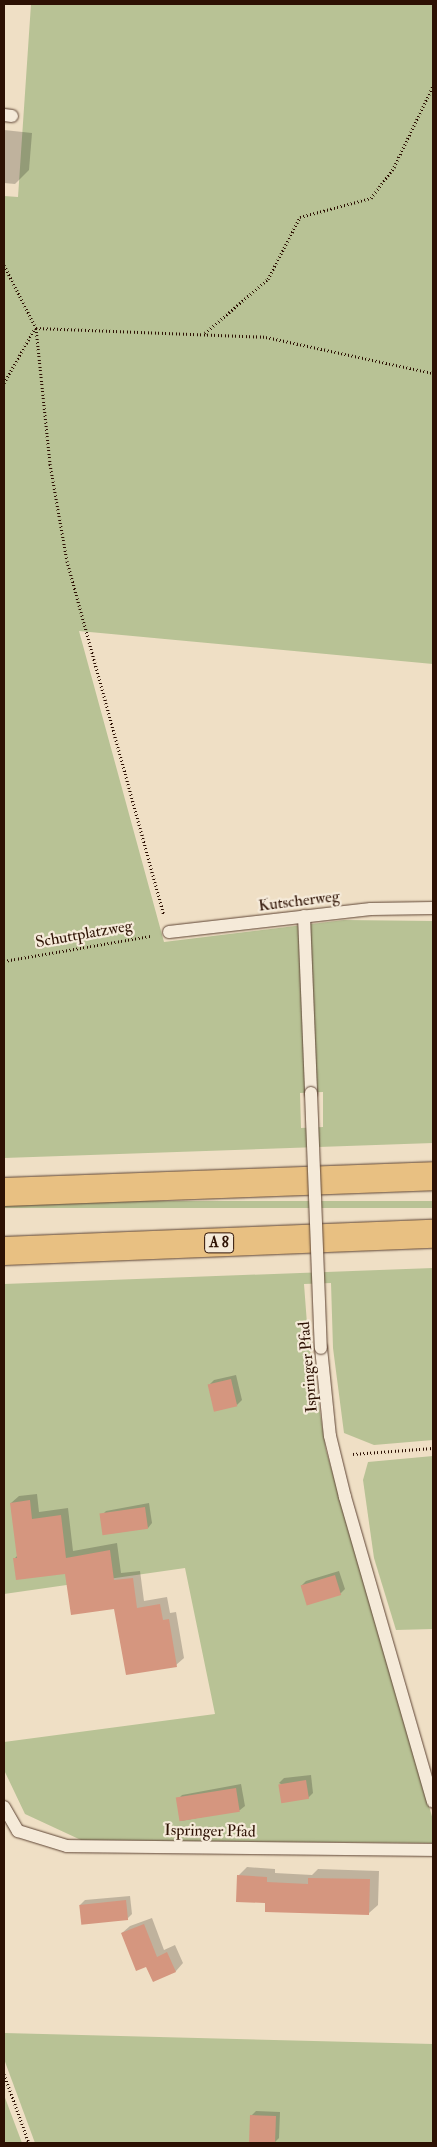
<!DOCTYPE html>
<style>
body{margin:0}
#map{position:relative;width:437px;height:2147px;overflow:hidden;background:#efdfc5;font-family:"IM FELL Double Pica",serif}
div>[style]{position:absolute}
.green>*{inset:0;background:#b8c295;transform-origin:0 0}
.shadow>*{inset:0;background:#0003}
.building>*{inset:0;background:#d5967f;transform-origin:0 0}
.path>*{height:3px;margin-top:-1.5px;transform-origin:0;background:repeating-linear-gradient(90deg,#2d1103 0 1px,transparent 0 3.5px)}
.roads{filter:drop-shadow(0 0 1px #5e4434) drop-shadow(0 0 1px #5e4434)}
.service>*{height:12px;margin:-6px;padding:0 6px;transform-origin:6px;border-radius:6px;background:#f5ead9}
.motorway>*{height:28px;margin:-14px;padding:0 14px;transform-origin:14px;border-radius:14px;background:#e8c082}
.bridges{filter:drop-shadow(0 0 1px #5e4434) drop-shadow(0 0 1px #5e4434)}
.service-bridge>*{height:12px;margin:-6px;padding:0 6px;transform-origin:6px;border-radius:6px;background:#f5ead9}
span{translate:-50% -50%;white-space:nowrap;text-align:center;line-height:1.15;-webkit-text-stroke:4.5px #f5ead9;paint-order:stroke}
.shield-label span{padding:1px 4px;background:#f5ead9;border:1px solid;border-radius:4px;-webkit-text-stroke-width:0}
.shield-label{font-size:15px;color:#2d1103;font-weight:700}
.street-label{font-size:16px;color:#2d1103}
.frame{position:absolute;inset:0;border:5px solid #2d1103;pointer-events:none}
</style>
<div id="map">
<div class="green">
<div style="clip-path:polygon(evenodd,31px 4px,433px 4px,433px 664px,79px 631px,164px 942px,344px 920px,433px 921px,433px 1143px,4px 1158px,4px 196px,18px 197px,31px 4px,323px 1092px,323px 1127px,301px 1128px,300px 1093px,323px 1092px)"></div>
<div style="left:433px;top:1201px;width:7px;height:429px;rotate:90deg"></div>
<div style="clip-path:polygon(433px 1268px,433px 1440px,374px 1445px,344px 1433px,333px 1348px,331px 1283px,304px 1284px,308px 1337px,326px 1450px,433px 1820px,433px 1843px,81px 1840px,25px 1814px,4px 1770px,4px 1742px,215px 1714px,185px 1568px,4px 1594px,4px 1284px)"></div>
<div style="clip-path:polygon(433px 1456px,433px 1629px,396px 1630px,374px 1558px,363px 1480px,368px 1462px)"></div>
<div style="clip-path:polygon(4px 2033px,433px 2044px,433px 2143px,35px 2143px,4px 2059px)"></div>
<div style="clip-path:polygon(4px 2095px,22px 2143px,4px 2143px)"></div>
</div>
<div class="shadow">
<div style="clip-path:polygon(4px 130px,32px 133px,29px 170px,15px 184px,4px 183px)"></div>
<div style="clip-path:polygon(236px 1375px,242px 1400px,237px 1405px,210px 1384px,214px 1380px)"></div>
<div style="clip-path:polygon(37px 1494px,39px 1512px,68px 1508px,73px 1551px,117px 1543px,121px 1573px,140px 1571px,144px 1601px,167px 1597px,170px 1613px,176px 1612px,184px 1658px,176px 1665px,115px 1608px,66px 1572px,14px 1559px,18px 1555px,11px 1503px,19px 1496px)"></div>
<div style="clip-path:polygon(149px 1503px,152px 1523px,148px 1528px,101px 1516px,106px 1511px)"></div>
<div style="clip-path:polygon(339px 1571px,345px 1589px,340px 1594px,301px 1586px,306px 1581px)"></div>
<div style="clip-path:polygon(311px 1775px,313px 1793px,308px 1798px,279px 1783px,284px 1778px)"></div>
<div style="clip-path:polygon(241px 1784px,245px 1806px,240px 1810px,181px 1821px,177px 1800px,182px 1795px)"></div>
<div style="clip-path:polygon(247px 1867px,275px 1869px,275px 1873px,312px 1875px,318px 1869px,379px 1871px,378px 1905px,369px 1913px,238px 1876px)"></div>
<div style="clip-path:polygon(130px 1896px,132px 1914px,127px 1919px,80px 1905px,85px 1900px)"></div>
<div style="clip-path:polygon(152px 1918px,164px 1950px,175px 1945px,183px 1963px,176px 1971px,153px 1981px,146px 1965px,122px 1933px,130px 1926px)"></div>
<div style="clip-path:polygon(256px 2111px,280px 2112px,279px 2138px,274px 2143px,251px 2116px)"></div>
</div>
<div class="building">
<div style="left:231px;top:1379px;width:28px;height:24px;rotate:77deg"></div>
<div style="clip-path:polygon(30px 1500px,32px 1519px,61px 1515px,66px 1558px,110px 1550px,114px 1580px,133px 1578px,137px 1608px,160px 1604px,163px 1620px,169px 1619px,177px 1667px,126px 1675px,114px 1609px,71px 1615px,65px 1574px,16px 1580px,13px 1558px,17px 1558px,10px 1503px)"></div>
<div style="left:145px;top:1507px;width:22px;height:46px;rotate:82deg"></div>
<div style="left:335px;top:1575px;width:21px;height:36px;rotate:73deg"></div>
<div style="left:306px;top:1780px;width:19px;height:28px;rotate:81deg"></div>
<div style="left:236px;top:1788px;width:24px;height:61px;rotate:81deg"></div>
<div style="clip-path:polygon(237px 1875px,267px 1877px,267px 1882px,308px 1884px,308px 1878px,370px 1879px,369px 1915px,265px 1912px,265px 1903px,236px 1902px)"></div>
<div style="left:126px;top:1900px;width:20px;height:47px;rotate:84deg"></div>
<div style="clip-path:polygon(144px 1924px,157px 1957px,167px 1952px,176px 1972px,153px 1982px,146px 1967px,136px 1971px,121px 1933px)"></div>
<div style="left:250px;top:2115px;width:26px;height:28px;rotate:2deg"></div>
</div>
<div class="path">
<div style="left:4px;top:265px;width:71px;rotate:63.1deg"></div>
<div style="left:36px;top:328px;width:137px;rotate:84.1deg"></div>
<div style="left:50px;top:464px;width:98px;rotate:80.1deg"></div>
<div style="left:67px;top:561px;width:367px;rotate:74.7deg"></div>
<div style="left:36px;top:328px;width:230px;rotate:2.2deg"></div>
<div style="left:266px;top:337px;width:171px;rotate:12.2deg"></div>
<div style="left:205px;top:333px;width:83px;rotate:-40.6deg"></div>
<div style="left:268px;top:279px;width:70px;rotate:-62.7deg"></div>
<div style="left:300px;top:217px;width:73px;rotate:-15deg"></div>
<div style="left:371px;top:198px;width:39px;rotate:-53deg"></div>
<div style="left:394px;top:167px;width:90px;rotate:-64.3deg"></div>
<div style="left:4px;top:383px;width:63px;rotate:-60.6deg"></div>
<div style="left:4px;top:961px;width:149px;rotate:-9.7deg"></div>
<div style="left:353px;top:1454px;width:80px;rotate:-4.3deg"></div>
<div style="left:4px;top:2074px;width:73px;rotate:70.1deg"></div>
</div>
<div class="roads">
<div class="service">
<div style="left:4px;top:115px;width:8px;rotate:7deg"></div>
<div style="left:304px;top:916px;width:177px;rotate:87.7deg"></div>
<div style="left:169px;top:932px;width:203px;rotate:-6.5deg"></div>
<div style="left:371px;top:909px;width:62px;rotate:-0.9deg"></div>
<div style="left:321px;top:1348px;width:88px;rotate:84.2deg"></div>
<div style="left:330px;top:1436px;width:63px;rotate:76.2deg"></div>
<div style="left:345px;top:1497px;width:317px;rotate:73.9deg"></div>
<div style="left:4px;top:1807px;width:28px;rotate:60deg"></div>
<div style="left:18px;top:1831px;width:51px;rotate:17deg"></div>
<div style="left:67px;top:1846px;width:366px;rotate:0.6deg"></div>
</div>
<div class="motorway">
<div style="left:4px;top:1192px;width:429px;rotate:-2.1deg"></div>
<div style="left:4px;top:1251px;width:429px;rotate:-2.3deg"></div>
</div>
</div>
<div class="bridges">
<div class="service-bridge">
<div style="left:311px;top:1093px;width:255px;rotate:87.8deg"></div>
</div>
</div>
<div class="shield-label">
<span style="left:219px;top:1243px">A 8</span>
</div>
<div class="street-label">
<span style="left:299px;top:901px;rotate:-7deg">Kutscherweg</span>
<span style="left:84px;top:934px;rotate:-10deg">Schuttplatzweg</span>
<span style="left:308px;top:1367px;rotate:-95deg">Ispringer Pfad</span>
<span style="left:210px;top:1831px;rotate:1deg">Ispringer Pfad</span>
</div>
<div class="frame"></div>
</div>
